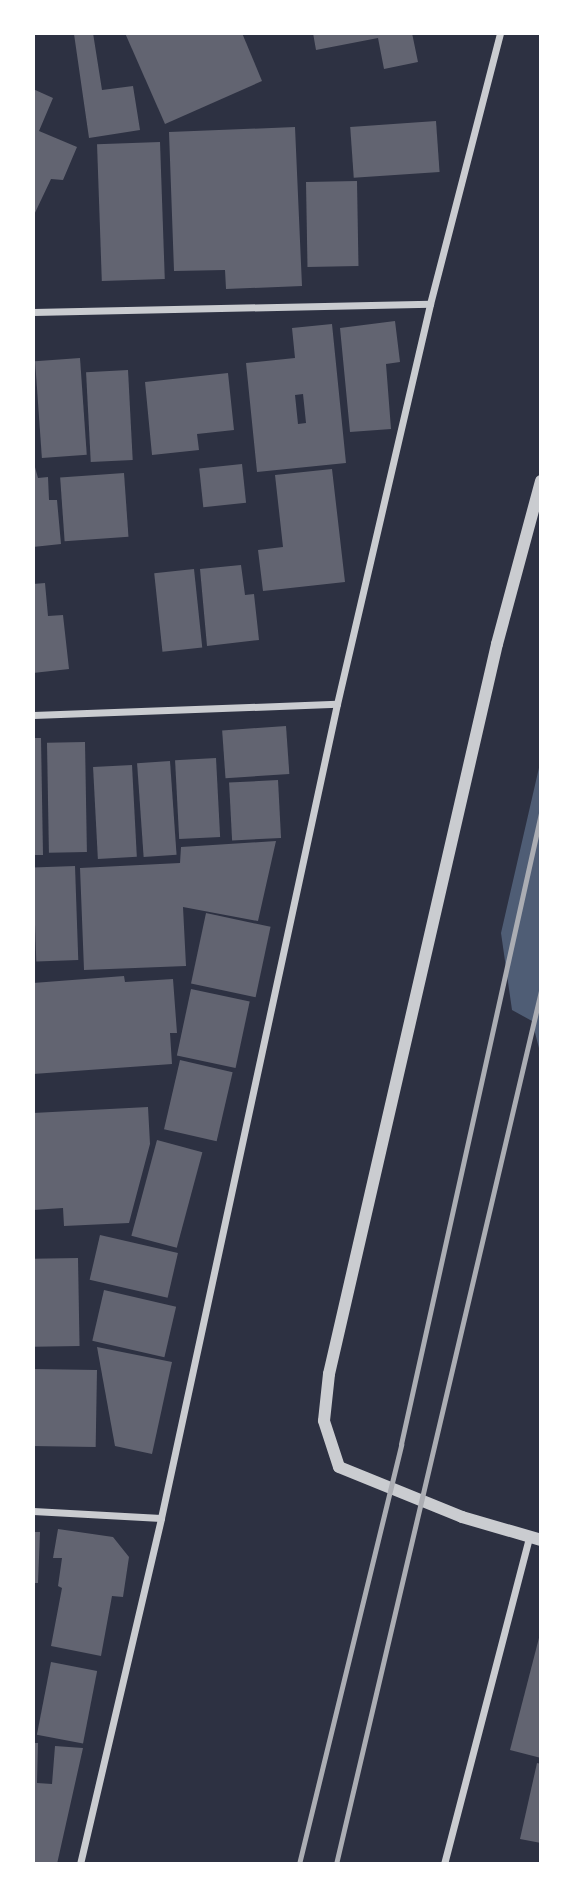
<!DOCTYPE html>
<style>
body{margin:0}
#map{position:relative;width:574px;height:1897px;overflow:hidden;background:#2d3142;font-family:Figtree,sans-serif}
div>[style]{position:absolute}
.water>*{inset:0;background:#4f5d75}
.building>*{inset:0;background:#626471;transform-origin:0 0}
.minor>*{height:7px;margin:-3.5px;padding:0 3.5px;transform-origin:3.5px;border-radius:3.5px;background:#caccd0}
.tertiary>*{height:12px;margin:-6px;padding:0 6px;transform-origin:6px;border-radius:6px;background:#caccd0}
.rail>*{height:5px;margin:-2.5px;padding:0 2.5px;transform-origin:2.5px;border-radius:2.5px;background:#abadb3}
span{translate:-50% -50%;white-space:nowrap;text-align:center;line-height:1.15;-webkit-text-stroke:5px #fff;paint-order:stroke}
.frame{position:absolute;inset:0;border:35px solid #fff;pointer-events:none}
</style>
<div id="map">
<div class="water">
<div style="clip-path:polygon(541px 759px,541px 1056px,532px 1021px,512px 1010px,501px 933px)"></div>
</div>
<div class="building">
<div style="clip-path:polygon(93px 33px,102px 90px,133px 86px,140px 130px,89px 138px,74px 34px)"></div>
<div style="clip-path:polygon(125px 33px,242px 33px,262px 81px,165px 124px)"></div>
<div style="clip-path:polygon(313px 33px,412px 33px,418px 62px,384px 69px,378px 38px,316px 50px)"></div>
<div style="clip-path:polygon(33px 89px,53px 98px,39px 131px,77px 147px,63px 180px,51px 179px,33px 217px)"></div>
<div style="left:436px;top:121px;width:51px;height:86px;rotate:86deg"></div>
<div style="clip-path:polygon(295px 127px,302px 286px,226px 289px,225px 270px,174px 271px,169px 132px)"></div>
<div style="left:160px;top:142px;width:137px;height:63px;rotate:88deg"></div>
<div style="left:357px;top:181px;width:85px;height:51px;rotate:89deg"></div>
<div style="clip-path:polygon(395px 321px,400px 362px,386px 364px,391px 429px,350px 432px,340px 328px)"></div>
<div style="clip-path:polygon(evenodd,332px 324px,346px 463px,257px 472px,246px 363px,295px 358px,292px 328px,332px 324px,303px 394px,306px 423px,298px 424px,295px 395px,303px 394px)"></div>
<div style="left:80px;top:358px;width:97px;height:45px;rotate:86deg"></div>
<div style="left:128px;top:370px;width:90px;height:42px;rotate:87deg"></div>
<div style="clip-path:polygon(228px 373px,234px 430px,197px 434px,199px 450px,152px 455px,145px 382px)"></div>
<div style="clip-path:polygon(33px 460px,38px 478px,48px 477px,49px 500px,57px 500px,61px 544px,33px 547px)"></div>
<div style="left:242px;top:464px;width:39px;height:43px;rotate:84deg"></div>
<div style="clip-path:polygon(332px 469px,345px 582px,263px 591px,258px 550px,283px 547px,275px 475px)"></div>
<div style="left:124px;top:473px;width:64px;height:64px;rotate:86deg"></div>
<div style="clip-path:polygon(241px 565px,245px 595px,254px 594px,259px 640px,207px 646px,200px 569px)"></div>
<div style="left:194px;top:569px;width:79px;height:40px;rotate:84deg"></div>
<div style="clip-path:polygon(45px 583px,48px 616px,63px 615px,69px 669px,33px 673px,33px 584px)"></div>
<div style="left:286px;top:726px;width:48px;height:64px;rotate:86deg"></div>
<div style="clip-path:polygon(33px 738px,41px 738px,43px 855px,33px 855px)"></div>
<div style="left:85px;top:742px;width:110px;height:38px;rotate:89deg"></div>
<div style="left:216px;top:758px;width:79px;height:41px;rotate:87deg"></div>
<div style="left:170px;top:761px;width:94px;height:33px;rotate:86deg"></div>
<div style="left:132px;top:765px;width:92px;height:39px;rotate:87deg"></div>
<div style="left:278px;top:780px;width:58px;height:49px;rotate:87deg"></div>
<div style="clip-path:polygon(276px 841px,258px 921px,183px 907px,186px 966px,84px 970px,80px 868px,180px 863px,181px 847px)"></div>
<div style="left:75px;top:866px;width:94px;height:42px;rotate:88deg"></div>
<div style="left:206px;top:913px;width:66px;height:72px;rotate:12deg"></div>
<div style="clip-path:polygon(124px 976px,125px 982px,173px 979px,177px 1033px,170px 1033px,172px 1064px,33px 1074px,33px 983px)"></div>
<div style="left:191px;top:989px;width:60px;height:68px;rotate:12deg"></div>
<div style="left:180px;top:1060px;width:54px;height:71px;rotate:13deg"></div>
<div style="clip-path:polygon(148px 1107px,150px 1144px,129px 1223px,64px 1226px,63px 1208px,33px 1210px,33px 1113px)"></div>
<div style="left:157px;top:1140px;width:47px;height:99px;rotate:15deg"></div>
<div style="left:100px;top:1235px;width:80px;height:46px;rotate:13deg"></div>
<div style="left:78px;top:1258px;width:88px;height:45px;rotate:89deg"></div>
<div style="left:104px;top:1290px;width:74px;height:52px;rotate:13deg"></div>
<div style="clip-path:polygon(97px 1347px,172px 1362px,152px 1454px,115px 1446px)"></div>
<div style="left:33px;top:1369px;width:64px;height:77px;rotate:1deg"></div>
<div style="clip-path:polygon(58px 1529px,113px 1537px,129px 1557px,123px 1597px,112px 1596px,101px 1656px,51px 1646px,62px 1588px,58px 1586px,62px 1558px,53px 1558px)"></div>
<div style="clip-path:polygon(33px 1532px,40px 1532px,38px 1583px,33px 1583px)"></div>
<div style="clip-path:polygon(540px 1634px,541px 1634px,541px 1758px,510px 1750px)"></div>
<div style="left:51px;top:1662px;width:47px;height:74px;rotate:11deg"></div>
<div style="clip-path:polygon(33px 1743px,38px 1743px,37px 1783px,52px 1784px,55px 1746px,83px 1748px,57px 1864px,33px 1864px)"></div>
<div style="clip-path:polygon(537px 1763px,541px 1764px,541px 1843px,520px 1839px)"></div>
</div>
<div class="minor">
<div style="left:33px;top:312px;width:397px;rotate:-1.2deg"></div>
<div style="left:33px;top:715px;width:304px;rotate:-2.1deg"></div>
<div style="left:33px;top:1511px;width:128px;rotate:3.1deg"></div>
<div style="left:80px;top:1864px;width:355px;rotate:-76.8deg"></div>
<div style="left:161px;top:1518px;width:833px;rotate:-77.8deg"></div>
<div style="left:337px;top:704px;width:411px;rotate:-76.9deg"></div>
<div style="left:430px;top:304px;width:280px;rotate:-75.5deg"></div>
<div style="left:444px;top:1864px;width:338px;rotate:-75.4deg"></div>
</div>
<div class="tertiary">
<div style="left:541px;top:481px;width:169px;rotate:105.1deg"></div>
<div style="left:497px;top:644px;width:749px;rotate:102.96deg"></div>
<div style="left:329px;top:1374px;width:47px;rotate:96.1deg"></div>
<div style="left:324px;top:1421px;width:48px;rotate:71.9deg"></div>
<div style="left:339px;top:1467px;width:133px;rotate:22.1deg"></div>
<div style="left:462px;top:1517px;width:82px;rotate:16.2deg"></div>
</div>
<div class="rail">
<div style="left:299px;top:1864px;width:432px;rotate:-76.3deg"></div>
<div style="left:401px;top:1444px;width:646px;rotate:-77.49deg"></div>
<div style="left:336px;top:1864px;width:897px;rotate:-76.79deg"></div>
</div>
<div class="frame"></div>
</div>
